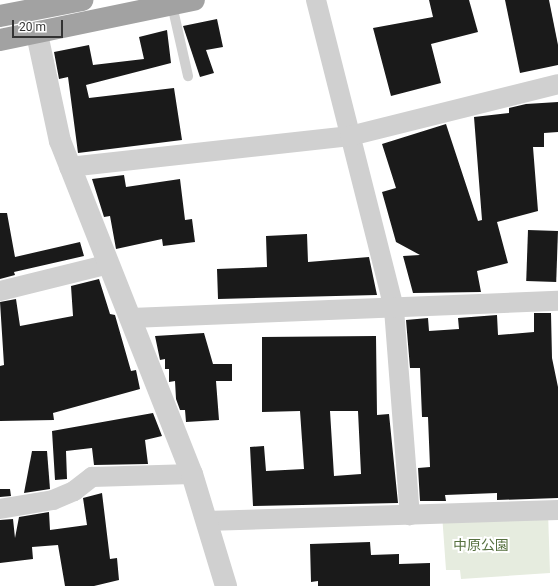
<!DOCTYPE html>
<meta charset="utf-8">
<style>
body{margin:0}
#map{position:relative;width:558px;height:586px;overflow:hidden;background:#fff;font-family:Roboto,"Noto Sans JP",sans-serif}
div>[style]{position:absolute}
.green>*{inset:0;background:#e6ecdf}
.building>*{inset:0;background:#1a1a1a;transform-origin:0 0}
.service>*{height:10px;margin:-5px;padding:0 5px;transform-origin:5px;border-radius:5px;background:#d0d0d0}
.minor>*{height:20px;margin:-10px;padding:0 10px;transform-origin:10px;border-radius:10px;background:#d0d0d0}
.tertiary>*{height:22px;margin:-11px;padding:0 11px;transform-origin:11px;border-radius:11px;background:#d0d0d0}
.trunk>*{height:22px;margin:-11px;padding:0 11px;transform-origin:11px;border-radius:11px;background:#a2a2a2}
span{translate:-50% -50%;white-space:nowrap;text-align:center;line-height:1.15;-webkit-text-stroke:4px #fff;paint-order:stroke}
.park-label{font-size:14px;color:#56703f}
.scale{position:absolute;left:12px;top:20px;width:51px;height:18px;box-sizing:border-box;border:2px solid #333;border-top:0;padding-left:5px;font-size:12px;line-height:14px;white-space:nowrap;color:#333;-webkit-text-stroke:3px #fff;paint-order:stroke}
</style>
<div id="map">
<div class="green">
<div style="clip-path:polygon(548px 511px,550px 573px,461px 579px,460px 570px,446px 570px,442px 514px)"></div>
</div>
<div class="building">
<div style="clip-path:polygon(429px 0,469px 0,478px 32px,431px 44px,441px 83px,391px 96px,373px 28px,433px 17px)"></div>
<div style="clip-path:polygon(505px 0,549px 0,558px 45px,558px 65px,520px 73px)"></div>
<div style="clip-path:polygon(217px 19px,223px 47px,206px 50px,214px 73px,200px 77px,183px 26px)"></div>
<div style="clip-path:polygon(167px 30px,171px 63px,86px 85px,89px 98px,174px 88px,182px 140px,78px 153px,68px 77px,59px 79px,54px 52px,89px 45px,93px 65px,144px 59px,139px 37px)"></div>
<div style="clip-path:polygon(558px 102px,558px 132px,544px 133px,544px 147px,533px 147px,538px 211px,497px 222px,508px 263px,477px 271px,481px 292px,413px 293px,403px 256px,420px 255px,396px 242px,382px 192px,396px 188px,382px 144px,446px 124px,478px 221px,482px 220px,474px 117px,509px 113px,509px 108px,526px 104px)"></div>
<div style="clip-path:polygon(124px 175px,126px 187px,180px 179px,185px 220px,192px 219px,195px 242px,163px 246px,162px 239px,116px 249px,110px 216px,104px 217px,92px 179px)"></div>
<div style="clip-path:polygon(0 213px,7px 213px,15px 257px,80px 242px,84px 256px,14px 272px,15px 275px,0 279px)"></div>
<div style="left:528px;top:230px;width:30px;height:51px;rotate:2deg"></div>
<div style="clip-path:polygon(307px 234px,308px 262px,369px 257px,377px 295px,218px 299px,217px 269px,267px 267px,266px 236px)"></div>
<div style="clip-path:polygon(99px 279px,110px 314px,115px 315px,131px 371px,136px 370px,140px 389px,53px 413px,54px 420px,0 421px,0 366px,4px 365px,0 302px,16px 299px,20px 326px,73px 316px,71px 286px)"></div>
<div style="clip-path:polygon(534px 313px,551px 313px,552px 358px,558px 387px,558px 498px,497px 500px,497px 493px,445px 495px,446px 501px,420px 501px,418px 468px,430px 467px,428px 417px,422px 417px,420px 368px,410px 368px,406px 320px,428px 318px,429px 331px,459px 329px,458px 318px,497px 315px,498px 335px,534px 332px)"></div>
<div style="clip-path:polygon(204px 333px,213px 364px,232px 364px,232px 381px,216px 381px,219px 420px,186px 422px,185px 410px,180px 410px,176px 399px,175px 381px,169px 382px,169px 369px,165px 369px,165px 359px,160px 360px,155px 336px)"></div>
<div style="clip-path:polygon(evenodd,376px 336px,377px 415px,389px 414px,398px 503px,253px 506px,250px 447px,264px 446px,266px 471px,304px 469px,300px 411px,262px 412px,262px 337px,376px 336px,330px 411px,358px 411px,361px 474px,334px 476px,330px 411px)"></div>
<div style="clip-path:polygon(153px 413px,162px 436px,145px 440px,148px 464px,94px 465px,92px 448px,66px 451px,67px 479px,55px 480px,52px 431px)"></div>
<div style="clip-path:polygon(32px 451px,47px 451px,50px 489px,24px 493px)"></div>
<div style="clip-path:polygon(0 489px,10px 489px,11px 496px,0 497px)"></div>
<div style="clip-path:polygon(102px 493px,110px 559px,117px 558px,119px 580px,94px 586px,65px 586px,58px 545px,32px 547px,33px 559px,0 563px,0 520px,13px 519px,15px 538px,19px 517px,49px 512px,50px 530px,87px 525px,83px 498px)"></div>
<div style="clip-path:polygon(370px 542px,371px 555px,399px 554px,399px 564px,430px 563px,430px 586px,318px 586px,318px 581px,311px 582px,310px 544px)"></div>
</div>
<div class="service">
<div style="left:172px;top:5px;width:73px;rotate:77.3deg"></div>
</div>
<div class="minor">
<div style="left:316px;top:0;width:319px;rotate:75.8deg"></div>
<div style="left:394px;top:309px;width:207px;rotate:85.6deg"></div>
<div style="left:69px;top:167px;width:283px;rotate:-6.3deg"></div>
<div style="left:350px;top:136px;width:214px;rotate:-14deg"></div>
<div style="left:0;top:291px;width:112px;rotate:-13.9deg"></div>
<div style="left:131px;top:318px;width:427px;rotate:-2.3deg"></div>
<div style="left:0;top:509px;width:54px;rotate:-9.6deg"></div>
<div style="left:53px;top:500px;width:23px;rotate:-23deg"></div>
<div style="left:74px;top:491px;width:23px;rotate:-38deg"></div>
<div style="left:92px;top:477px;width:100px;rotate:-1.7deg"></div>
<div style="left:206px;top:521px;width:352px;rotate:-1.8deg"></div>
</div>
<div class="tertiary">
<div style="left:37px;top:34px;width:109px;rotate:77.9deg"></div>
<div style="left:60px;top:141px;width:358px;rotate:68.4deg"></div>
<div style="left:192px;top:474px;width:117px;rotate:73.1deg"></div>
</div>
<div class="trunk">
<div style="left:0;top:16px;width:84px;rotate:-11deg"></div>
<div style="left:0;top:40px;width:198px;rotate:-11.7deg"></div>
</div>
<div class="park-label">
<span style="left:481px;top:545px">中原公園</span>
</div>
<div class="scale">20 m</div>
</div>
